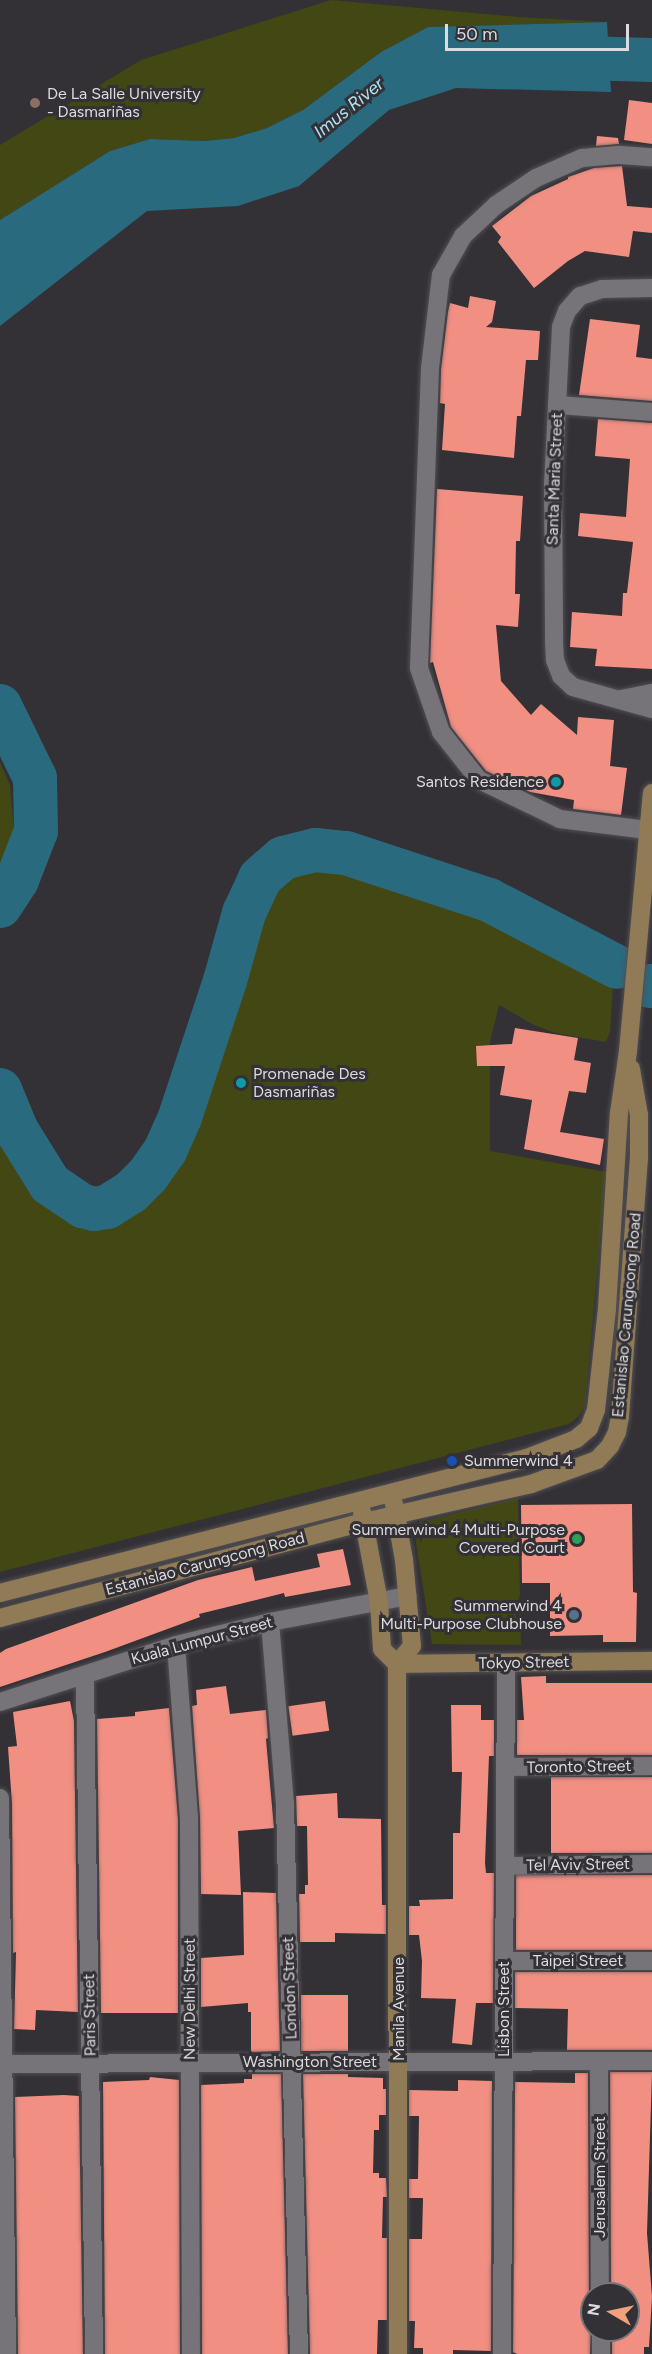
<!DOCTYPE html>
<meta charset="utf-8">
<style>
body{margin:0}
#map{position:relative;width:652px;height:2354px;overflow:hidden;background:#333135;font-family:Figtree,sans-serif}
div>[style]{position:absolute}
.green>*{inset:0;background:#424713}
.water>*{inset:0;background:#2a6a7f}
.river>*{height:44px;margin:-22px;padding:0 22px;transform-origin:22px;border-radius:22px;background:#2a6a7f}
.building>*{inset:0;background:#f18f83;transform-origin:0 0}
.roads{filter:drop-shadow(0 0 2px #514f53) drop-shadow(0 0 2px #514f53)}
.street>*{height:18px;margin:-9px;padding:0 9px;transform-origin:9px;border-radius:9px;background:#767379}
.secondary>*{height:18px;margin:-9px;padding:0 9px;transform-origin:9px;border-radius:9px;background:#917b57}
.dots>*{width:16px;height:16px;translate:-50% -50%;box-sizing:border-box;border:3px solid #333135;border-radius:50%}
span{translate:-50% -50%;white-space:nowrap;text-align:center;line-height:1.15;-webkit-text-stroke:6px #333135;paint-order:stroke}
.poi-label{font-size:16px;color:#dcdbde}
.left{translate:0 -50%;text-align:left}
.right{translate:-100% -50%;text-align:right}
.street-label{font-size:16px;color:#dcdbde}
.water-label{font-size:18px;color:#ade1f5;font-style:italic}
.north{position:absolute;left:580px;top:2282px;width:60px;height:60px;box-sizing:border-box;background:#333135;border:2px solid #777579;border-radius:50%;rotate:279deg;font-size:16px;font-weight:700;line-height:24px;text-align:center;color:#dcdbde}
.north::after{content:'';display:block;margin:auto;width:21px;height:27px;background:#f1a17b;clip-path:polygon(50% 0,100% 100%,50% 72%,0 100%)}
.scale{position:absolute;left:445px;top:24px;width:184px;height:27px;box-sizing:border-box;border:3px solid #dcdbde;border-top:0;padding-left:8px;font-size:18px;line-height:21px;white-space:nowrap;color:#dcdbde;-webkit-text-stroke:4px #333135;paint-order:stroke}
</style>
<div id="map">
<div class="green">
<div style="clip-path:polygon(331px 0,518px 17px,607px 22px,428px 27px,381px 52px,303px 110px,267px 128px,234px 138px,204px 141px,150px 139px,110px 151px,0 220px,0 145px,141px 60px)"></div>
<div style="clip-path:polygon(0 762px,10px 785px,14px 831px,0 875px)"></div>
<div style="clip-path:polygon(315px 866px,343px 871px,486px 916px,613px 987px,610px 1032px,606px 1042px,555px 1033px,534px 1025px,499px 1005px,490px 1042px,490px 1151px,606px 1172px,585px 1406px,578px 1417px,569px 1424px,0 1572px,0 1137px,19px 1172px,40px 1196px,79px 1224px,93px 1230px,109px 1229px,142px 1207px,163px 1185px,179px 1162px,196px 1125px,241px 988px,260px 918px,273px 890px,289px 874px)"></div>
<div style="clip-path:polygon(518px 1498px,521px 1645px,432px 1644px,413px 1524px)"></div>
</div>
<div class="water">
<div style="clip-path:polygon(607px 22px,611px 92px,456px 88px,389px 110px,299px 186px,238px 206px,147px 211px,0 326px,0 220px,110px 151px,150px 139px,204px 141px,234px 138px,267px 128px,303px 110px,381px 52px,428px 27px)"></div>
</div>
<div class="river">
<div style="left:549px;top:57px;width:103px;rotate:1.7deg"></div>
<div style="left:0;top:706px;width:80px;rotate:64.1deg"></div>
<div style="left:35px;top:778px;width:53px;rotate:88.9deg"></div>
<div style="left:36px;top:831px;width:53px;rotate:111.2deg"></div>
<div style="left:17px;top:880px;width:31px;rotate:123deg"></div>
<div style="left:650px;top:986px;width:2px"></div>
<div style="left:0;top:1090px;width:44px;rotate:67.5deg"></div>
<div style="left:17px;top:1131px;width:62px;rotate:58.1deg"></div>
<div style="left:50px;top:1184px;width:40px;rotate:34deg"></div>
<div style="left:83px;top:1206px;width:11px;rotate:15deg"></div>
<div style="left:94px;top:1209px;width:13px;rotate:-9deg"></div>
<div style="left:107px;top:1207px;width:28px;rotate:-32deg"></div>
<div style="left:131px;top:1192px;width:24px;rotate:-45deg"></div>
<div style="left:148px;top:1175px;width:29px;rotate:-55deg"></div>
<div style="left:165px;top:1151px;width:37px;rotate:-66deg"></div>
<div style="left:180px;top:1117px;width:143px;rotate:-71.7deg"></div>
<div style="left:225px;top:981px;width:71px;rotate:-74.4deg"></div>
<div style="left:244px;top:913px;width:38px;rotate:-65deg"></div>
<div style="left:260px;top:878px;width:30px;rotate:-41deg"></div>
<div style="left:283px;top:858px;width:33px;rotate:-14deg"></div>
<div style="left:315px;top:850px;width:31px;rotate:6deg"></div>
<div style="left:346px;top:853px;width:151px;rotate:18.2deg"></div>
<div style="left:489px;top:900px;width:144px;rotate:27.6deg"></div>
</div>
<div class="building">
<div style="clip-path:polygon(629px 100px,652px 103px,652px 144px,624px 140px)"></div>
<div style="clip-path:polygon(597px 136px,618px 138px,619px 144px,596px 146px)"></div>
<div style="clip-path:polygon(622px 166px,627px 206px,652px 208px,652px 233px,633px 231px,629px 257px,585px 251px,568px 261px,534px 288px,498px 242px,501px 237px,492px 226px,531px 196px,568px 179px,568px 177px,594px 168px)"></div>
<div style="clip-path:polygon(470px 296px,496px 301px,492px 322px,486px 327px,540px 331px,538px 360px,526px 360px,521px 416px,517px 416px,514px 458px,442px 450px,445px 404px,440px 403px,441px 369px,448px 312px,450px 303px,468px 308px)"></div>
<div style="clip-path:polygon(590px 319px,640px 325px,636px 357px,652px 359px,652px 401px,579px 395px)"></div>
<div style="clip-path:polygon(598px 419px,652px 423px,652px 669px,595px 666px,597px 649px,570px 647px,572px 612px,622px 616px,623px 593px,627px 593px,633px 542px,578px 536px,580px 513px,626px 517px,630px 459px,595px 456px)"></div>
<div style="clip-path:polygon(437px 489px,523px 496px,520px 541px,516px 541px,515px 594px,520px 594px,518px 627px,496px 625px,501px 681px,531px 715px,541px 704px,577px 735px,578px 717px,614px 720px,610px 766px,627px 768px,621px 815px,573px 809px,574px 800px,530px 792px,486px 771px,451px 727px,433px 662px,430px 663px)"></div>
<div style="clip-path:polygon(515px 1028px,578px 1038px,574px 1060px,591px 1063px,586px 1093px,569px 1091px,560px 1132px,604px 1139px,600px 1165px,524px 1149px,532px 1100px,500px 1095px,505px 1066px,477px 1066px,476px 1046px,512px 1044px)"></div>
<div style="clip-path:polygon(632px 1504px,633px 1592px,637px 1593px,636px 1642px,603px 1642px,603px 1635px,550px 1636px,550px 1583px,522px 1583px,521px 1505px)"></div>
<div style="clip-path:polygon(343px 1549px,351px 1585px,285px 1597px,284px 1593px,199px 1614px,200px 1617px,105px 1652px,0 1687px,0 1653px,6px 1649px,198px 1580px,252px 1567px,255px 1581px,320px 1567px,317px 1554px)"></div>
<div style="clip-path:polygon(546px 1676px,546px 1683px,652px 1683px,652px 1755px,517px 1755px,517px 1720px,524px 1720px,521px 1677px)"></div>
<div style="clip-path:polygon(226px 1686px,230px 1714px,266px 1710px,268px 1738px,266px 1739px,274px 1828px,238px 1831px,241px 1895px,201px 1894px,200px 1818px,192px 1706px,197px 1705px,196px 1690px)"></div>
<div style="clip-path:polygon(70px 1701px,74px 1721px,78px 2012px,36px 2010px,35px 2030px,14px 2029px,16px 1952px,13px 1953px,12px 1804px,8px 1747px,17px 1746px,13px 1712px)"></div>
<div style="left:325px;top:1701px;width:30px;height:37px;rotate:82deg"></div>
<div style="clip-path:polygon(451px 1705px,481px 1705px,481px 1720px,494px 1720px,494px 1756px,489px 1756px,485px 1863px,486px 1873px,494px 1873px,493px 2003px,476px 2003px,472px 2045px,452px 2043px,456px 1999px,421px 1998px,422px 1961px,419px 1935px,409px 1935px,409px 1906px,420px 1906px,419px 1900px,453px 1899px,453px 1833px,460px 1833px,462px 1772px,452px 1772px)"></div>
<div style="clip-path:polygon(169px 1708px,178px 1819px,178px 2013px,101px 2013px,97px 1719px,135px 1716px,135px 1712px)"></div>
<div style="left:652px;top:1777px;width:76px;height:101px;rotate:90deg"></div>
<div style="clip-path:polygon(337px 1793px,338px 1818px,381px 1819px,382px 1905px,386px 1905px,386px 1934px,335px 1933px,335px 1942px,300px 1942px,299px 1894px,305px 1894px,305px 1885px,308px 1885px,307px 1826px,297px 1826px,296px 1796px)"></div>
<div style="left:652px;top:1875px;width:75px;height:136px;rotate:90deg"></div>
<div style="clip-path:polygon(243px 1892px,276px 1893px,280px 2051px,251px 2052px,251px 2012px,248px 2012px,248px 2003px,201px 2007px,201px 1958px,244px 1955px)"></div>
<div style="clip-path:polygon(515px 1972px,652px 1972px,652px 2050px,567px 2050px,568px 2009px,515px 2008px)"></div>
<div style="left:301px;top:1995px;width:47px;height:56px"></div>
<div style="clip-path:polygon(610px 2072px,652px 2072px,647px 2233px,652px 2297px,649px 2347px,644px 2347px,644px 2354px,612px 2354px,612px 2330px,628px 2330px,628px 2294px,611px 2294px)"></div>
<div style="clip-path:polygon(575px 2073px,588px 2073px,589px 2294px,592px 2301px,590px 2354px,517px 2354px,513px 2352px,515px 2082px,575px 2083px)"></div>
<div style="clip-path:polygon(252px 2074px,281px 2074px,288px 2354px,202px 2354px,201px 2085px,244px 2083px,244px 2079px,252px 2079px)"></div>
<div style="clip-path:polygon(303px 2074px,348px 2074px,348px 2077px,383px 2078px,383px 2089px,386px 2089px,386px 2115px,379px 2115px,379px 2130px,374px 2130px,373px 2173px,379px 2173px,379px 2178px,386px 2178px,387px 2197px,383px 2197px,382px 2238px,387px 2238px,387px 2320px,378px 2320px,377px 2354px,310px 2354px)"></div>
<div style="clip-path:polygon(150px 2077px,179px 2080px,180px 2354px,105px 2354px,103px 2082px,149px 2080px)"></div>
<div style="clip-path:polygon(458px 2080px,492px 2081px,491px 2351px,453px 2350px,453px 2354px,423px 2354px,423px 2348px,414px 2348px,415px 2321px,409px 2321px,409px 2239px,422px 2239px,423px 2198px,409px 2198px,409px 2179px,418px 2179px,419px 2116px,409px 2116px,409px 2090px,458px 2091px)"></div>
<div style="clip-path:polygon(64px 2095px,79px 2096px,83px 2354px,18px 2354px,15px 2097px)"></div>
</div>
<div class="roads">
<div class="street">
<div style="left:652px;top:288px;width:50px;rotate:178.9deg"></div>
<div style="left:602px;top:289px;width:23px;rotate:162deg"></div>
<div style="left:580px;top:296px;width:20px;rotate:131deg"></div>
<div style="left:567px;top:311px;width:17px;rotate:111deg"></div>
<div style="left:561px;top:327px;width:156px;rotate:92.9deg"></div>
<div style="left:553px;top:483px;width:159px;rotate:89.6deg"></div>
<div style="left:554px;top:642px;width:18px;rotate:87deg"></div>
<div style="left:555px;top:660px;width:17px;rotate:69deg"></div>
<div style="left:561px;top:676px;width:16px;rotate:43deg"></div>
<div style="left:573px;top:687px;width:82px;rotate:15.6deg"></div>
<div style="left:557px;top:405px;width:95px;rotate:4.2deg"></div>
<div style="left:621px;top:699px;width:32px;rotate:-11deg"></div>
<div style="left:647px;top:830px;width:88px;rotate:-172.8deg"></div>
<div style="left:560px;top:819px;width:90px;rotate:-154.3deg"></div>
<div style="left:479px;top:780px;width:61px;rotate:-128.4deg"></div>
<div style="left:441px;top:732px;width:68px;rotate:-109deg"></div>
<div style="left:419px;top:668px;width:300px;rotate:-87.9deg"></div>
<div style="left:430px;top:368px;width:94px;rotate:-83.3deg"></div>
<div style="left:441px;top:275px;width:45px;rotate:-60.6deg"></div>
<div style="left:463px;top:236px;width:45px;rotate:-43.2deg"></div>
<div style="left:496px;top:205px;width:48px;rotate:-34deg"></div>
<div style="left:536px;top:178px;width:50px;rotate:-23.5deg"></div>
<div style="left:582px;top:158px;width:38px;rotate:-5deg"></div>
<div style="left:620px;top:155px;width:32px;rotate:4deg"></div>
<div style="left:270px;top:1622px;width:183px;rotate:85.3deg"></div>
<div style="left:285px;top:1804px;width:550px;rotate:88.54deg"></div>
<div style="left:176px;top:1645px;width:174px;rotate:85.7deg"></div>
<div style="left:189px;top:1819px;width:535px;rotate:89.79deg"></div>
<div style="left:85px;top:1675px;width:679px;rotate:89.24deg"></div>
<div style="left:0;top:1702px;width:185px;rotate:-17.9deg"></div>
<div style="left:176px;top:1645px;width:97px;rotate:-13.7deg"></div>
<div style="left:270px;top:1622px;width:140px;rotate:-10.7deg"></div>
<div style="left:505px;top:1767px;width:147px;rotate:-0.4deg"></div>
<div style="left:0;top:1798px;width:556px;rotate:89.28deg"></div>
<div style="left:505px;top:1866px;width:147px;rotate:-0.8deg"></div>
<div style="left:504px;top:1961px;width:148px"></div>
<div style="left:599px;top:2061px;width:233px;rotate:89.8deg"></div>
<div style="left:4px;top:2064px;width:648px;rotate:-0.27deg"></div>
<div style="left:601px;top:2330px;width:24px;rotate:90deg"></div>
<div style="left:502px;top:2354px;width:690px;rotate:-89.67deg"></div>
</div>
<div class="secondary">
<div style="left:394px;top:1504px;width:57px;rotate:79.9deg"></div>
<div style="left:404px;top:1560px;width:86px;rotate:84.7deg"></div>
<div style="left:412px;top:1646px;width:23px;rotate:130deg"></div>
<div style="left:397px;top:1664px;width:690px;rotate:89.92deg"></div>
<div style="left:362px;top:1512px;width:92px;rotate:79.3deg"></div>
<div style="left:379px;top:1602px;width:47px;rotate:86.3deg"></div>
<div style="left:382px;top:1649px;width:21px;rotate:45deg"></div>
<div style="left:0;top:1593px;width:544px;rotate:-14.37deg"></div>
<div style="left:527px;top:1458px;width:53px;rotate:-21.2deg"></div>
<div style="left:576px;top:1439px;width:17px;rotate:-40deg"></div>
<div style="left:589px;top:1428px;width:19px;rotate:-69deg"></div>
<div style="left:596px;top:1410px;width:103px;rotate:-83.8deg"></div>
<div style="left:607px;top:1308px;width:195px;rotate:-86.5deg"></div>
<div style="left:619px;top:1113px;width:63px;rotate:-81.7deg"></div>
<div style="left:628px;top:1051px;width:259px;rotate:-84.7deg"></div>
<div style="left:0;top:1618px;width:376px;rotate:-14.8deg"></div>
<div style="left:364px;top:1522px;width:171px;rotate:-12.8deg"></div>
<div style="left:531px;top:1484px;width:70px;rotate:-20deg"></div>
<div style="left:597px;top:1460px;width:19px;rotate:-47deg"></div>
<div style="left:610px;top:1446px;width:16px;rotate:-63deg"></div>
<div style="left:617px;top:1432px;width:16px;rotate:-79deg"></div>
<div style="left:620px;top:1416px;width:258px;rotate:-85.8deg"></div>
<div style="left:639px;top:1159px;width:44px;rotate:-90deg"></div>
<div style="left:639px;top:1115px;width:47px;rotate:-99.9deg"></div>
<div style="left:397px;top:1664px;width:255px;rotate:-0.7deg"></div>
</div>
</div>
<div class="dots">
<div style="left:35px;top:103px;background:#8d6e63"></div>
<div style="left:556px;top:782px;background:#0f9aa8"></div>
<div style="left:241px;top:1083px;background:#0f9aa8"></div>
<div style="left:452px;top:1461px;background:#1a4fb4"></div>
<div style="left:577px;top:1539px;background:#2e9e5b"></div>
<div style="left:574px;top:1615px;background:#5c6f8a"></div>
</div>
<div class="poi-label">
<span class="left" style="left:47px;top:103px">De La Salle University<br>- Dasmariñas</span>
<span class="right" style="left:544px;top:782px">Santos Residence</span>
<span class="left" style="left:253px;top:1083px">Promenade Des<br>Dasmariñas</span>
<span class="left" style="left:464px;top:1461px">Summerwind 4</span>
<span class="right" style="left:565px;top:1539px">Summerwind 4 Multi-Purpose<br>Covered Court</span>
<span class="right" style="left:562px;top:1615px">Summerwind 4<br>Multi-Purpose Clubhouse</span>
</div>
<div class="street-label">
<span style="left:555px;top:479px;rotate:-88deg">Santa Maria Street</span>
<span style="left:627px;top:1315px;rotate:-85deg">Estanislao Carungcong Road</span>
<span style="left:205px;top:1564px;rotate:-15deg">Estanislao Carungcong Road</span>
<span style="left:202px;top:1641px;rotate:-15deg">Kuala Lumpur Street</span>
<span style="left:524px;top:1663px;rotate:-1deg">Tokyo Street</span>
<span style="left:579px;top:1767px;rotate:-1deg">Toronto Street</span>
<span style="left:578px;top:1865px;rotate:-1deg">Tel Aviv Street</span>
<span style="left:578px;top:1961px">Taipei Street</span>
<span style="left:290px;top:1988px;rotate:-92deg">London Street</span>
<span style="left:190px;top:1999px;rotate:-90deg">New Delhi Street</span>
<span style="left:399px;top:2009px;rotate:-90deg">Manila Avenue</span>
<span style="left:504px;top:2009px;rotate:-90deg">Lisbon Street</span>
<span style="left:90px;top:2015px;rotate:-91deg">Paris Street</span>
<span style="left:310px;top:2062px">Washington Street</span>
<span style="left:600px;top:2177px;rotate:-90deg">Jerusalem Street</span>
</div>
<div class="water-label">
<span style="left:349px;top:108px;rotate:-39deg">Imus River</span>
</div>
<div class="north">N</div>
<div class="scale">50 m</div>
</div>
